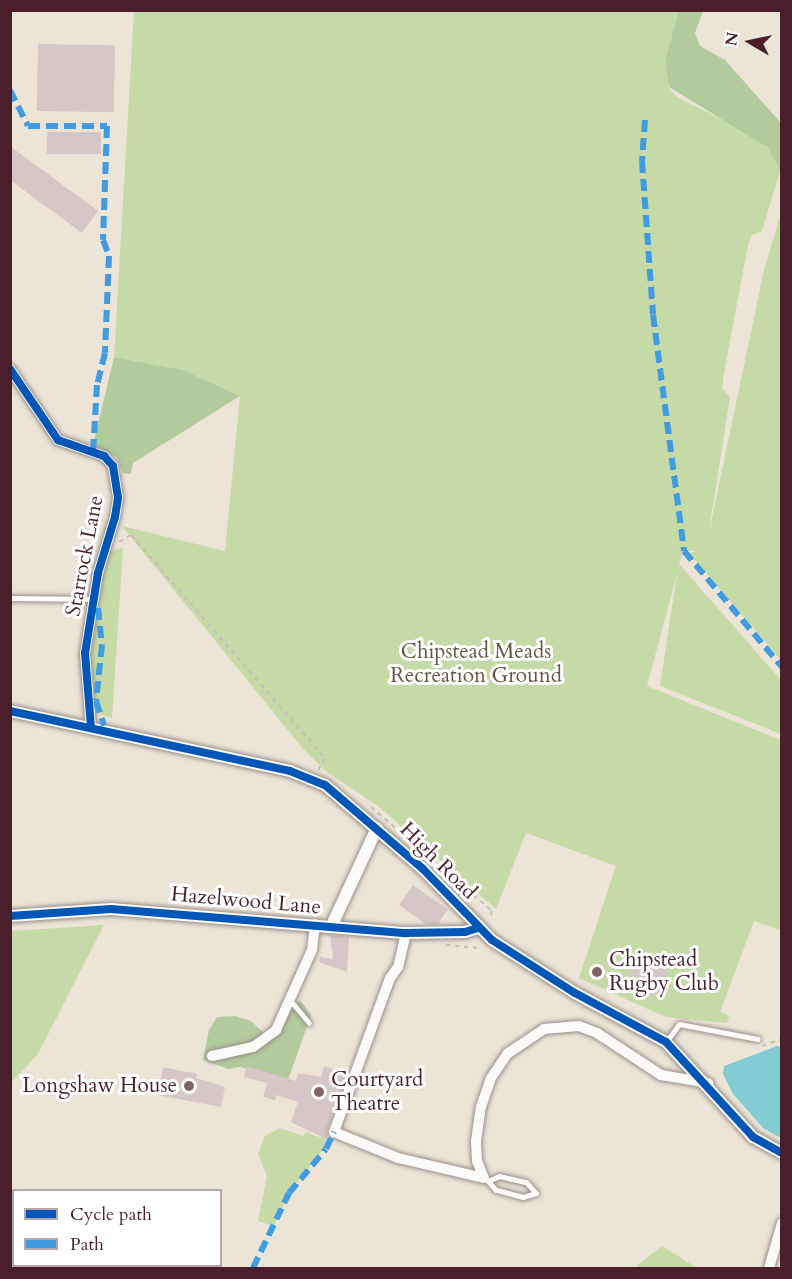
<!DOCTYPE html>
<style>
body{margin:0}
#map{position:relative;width:792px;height:1279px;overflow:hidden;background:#ebe4d7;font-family:Cardo,serif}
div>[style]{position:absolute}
.green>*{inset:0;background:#c6daa7}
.forest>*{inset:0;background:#b3ca9d}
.water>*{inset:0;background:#83cdd2}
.building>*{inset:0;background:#d6c6c8;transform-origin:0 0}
.path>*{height:2px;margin-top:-1px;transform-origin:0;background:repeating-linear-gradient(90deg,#c3bdbc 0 4.5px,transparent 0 9px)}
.roads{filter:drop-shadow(0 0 2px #9a8f8b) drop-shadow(0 0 2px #9a8f8b)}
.service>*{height:5px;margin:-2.5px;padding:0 2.5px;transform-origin:2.5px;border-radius:2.5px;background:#fcfbf9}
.minor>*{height:10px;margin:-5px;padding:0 5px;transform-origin:5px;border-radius:5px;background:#fcfbf9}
.tertiary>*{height:12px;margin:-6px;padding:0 6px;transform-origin:6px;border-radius:6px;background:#fcfbf9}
.quiet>*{height:6px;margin-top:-3px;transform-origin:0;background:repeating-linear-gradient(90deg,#409be1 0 12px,transparent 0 18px)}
.cycleway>*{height:8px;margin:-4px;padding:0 4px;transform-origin:4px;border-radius:4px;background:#0057b8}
.dots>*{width:16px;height:16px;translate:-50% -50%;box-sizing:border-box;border:3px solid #fff;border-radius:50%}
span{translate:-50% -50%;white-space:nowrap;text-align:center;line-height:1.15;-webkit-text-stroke:6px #fff;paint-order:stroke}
.street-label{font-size:21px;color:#4a1f2b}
.park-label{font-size:21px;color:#654}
.poi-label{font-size:21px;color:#4a1f2b}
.left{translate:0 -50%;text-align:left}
.right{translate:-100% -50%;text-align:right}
.frame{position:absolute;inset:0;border:12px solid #4a1f2b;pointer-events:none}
.legend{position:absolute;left:12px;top:1189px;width:210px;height:78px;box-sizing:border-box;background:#fff;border:2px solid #b7a5aa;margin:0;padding:8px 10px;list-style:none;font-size:18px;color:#4a1f2b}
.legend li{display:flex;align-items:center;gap:12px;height:30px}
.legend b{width:30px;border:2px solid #b7a5aa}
.north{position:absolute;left:720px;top:12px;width:60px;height:60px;-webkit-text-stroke:4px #fff;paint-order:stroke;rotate:279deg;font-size:16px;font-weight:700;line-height:24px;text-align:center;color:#4a1f2b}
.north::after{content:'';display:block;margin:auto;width:21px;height:27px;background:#4a1f2b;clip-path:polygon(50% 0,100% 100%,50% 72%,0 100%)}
</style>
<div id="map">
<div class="green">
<div style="clip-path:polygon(134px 11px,679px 11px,665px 61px,669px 88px,677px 97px,753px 135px,777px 158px,781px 168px,762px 231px,752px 235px,748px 245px,724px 373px,722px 388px,730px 397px,708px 537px,764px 270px,781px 213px,781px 660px,689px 553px,699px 551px,684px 551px,679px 564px,781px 680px,781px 734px,660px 686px,677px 574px,647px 686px,781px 740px,781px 930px,754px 921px,720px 1012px,729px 1016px,727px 1023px,666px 1017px,579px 978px,616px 866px,526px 833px,496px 909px,378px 806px,327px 772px,304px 750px,122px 526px,225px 551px,240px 396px,183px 370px,114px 357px)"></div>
<div style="clip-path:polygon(123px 548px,112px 718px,93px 712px,89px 653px,102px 572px,109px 551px)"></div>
<div style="clip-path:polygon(104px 925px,38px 1054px,11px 1083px,11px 931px)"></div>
<div style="clip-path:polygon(280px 1128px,303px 1136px,306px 1132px,330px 1141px,289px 1193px,274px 1226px,258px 1221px,267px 1176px,258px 1154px,265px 1136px)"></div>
<div style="clip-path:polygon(662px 1246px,697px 1268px,634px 1268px)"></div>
</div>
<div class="forest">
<div style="clip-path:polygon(679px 10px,703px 11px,695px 33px,700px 46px,725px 60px,781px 123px,781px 171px,767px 147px,669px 87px,665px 61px)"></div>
<div style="clip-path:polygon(114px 357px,183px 370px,240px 396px,133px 463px,131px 474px,123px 473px,117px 457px,93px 445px)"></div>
<div style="clip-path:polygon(300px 1000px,311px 1015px,288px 1080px,240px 1067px,228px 1069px,203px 1060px,209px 1030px,217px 1017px,235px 1016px,251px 1021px,266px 1035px)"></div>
</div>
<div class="water">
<div style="clip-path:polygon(777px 1046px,782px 1047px,781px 1138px,763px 1128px,733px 1094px,723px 1074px,724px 1066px)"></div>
</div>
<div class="building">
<div style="left:38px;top:44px;width:77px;height:67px;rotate:1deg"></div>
<div style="left:47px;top:132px;width:54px;height:22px"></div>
<div style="clip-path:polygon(10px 146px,98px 211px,82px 233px,10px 180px)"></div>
<div style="clip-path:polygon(413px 885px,448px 909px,438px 924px,426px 924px,399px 905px)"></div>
<div style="clip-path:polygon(330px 935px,349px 937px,347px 972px,319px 962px,320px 957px,333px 959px)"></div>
<div style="left:632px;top:961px;width:36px;height:30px;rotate:8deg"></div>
<div style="clip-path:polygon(247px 1066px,296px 1081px,298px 1073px,321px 1077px,324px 1066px,347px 1075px,327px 1129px,328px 1140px,291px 1122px,298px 1102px,276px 1095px,275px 1100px,263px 1097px,267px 1083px,244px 1077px)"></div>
<div style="clip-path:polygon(163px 1067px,197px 1074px,196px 1078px,225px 1087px,221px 1107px,158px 1095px)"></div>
</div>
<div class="path">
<div style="left:119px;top:542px;width:14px;rotate:-30deg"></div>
<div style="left:131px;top:535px;width:296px;rotate:49deg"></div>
<div style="left:325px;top:758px;width:14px;rotate:120deg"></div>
<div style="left:371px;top:807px;width:160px;rotate:40.7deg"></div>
<div style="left:492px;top:911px;width:8px;rotate:104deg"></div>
<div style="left:446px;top:945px;width:36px;rotate:5deg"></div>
<div style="left:762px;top:1046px;width:21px;rotate:-19deg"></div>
</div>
<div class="roads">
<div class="service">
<div style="left:10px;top:598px;width:83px;rotate:0.7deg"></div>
<div style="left:289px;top:999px;width:31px;rotate:50deg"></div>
<div style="left:666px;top:1042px;width:22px;rotate:-54deg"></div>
<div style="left:679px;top:1024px;width:80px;rotate:10.8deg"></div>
<div style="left:499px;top:1176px;width:28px;rotate:13deg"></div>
<div style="left:526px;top:1182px;width:15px;rotate:48deg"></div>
<div style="left:536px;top:1193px;width:14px;rotate:163deg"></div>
<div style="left:523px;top:1197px;width:28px;rotate:-165deg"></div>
<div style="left:496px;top:1190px;width:12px;rotate:-132deg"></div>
<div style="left:488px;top:1181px;width:12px;rotate:-24deg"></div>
</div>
<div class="minor">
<div style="left:10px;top:369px;width:86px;rotate:55.9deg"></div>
<div style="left:58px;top:440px;width:49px;rotate:19.2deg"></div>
<div style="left:104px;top:456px;width:13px;rotate:48deg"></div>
<div style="left:113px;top:466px;width:32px;rotate:81deg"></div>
<div style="left:118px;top:498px;width:19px;rotate:99deg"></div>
<div style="left:115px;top:517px;width:59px;rotate:106.9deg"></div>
<div style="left:98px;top:573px;width:81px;rotate:99.2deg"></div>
<div style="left:85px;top:653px;width:75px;rotate:85.4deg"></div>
<div style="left:406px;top:933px;width:35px;rotate:103deg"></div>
<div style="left:398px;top:967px;width:14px;rotate:126deg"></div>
<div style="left:390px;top:978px;width:164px;rotate:110deg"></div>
<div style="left:334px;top:1132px;width:69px;rotate:22.1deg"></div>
<div style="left:398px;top:1158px;width:88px;rotate:13.1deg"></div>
<div style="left:212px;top:1056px;width:42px;rotate:-12.4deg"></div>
<div style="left:253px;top:1047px;width:29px;rotate:-36deg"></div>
<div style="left:276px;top:1030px;width:88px;rotate:-65.8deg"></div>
<div style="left:312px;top:950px;width:26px;rotate:-83deg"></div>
<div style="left:484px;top:1178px;width:18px;rotate:-112deg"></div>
<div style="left:477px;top:1161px;width:20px;rotate:-93deg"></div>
<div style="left:476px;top:1141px;width:34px;rotate:-82deg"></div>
<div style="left:481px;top:1107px;width:31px;rotate:-71deg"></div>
<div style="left:491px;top:1078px;width:29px;rotate:-56deg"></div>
<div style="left:507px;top:1054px;width:45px;rotate:-34deg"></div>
<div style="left:544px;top:1029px;width:35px;rotate:-5deg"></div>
<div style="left:579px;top:1026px;width:19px;rotate:21deg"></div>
<div style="left:597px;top:1033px;width:77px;rotate:33.3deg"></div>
<div style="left:661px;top:1075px;width:48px;rotate:9.7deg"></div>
<div style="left:769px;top:1268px;width:47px;rotate:-73.9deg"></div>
</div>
<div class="tertiary">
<div style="left:10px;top:711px;width:286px;rotate:12.1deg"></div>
<div style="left:290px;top:771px;width:38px;rotate:22deg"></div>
<div style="left:325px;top:785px;width:128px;rotate:40.6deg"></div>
<div style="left:422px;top:868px;width:100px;rotate:45.8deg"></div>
<div style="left:492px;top:940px;width:98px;rotate:32.6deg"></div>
<div style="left:575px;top:993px;width:103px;rotate:28.3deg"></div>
<div style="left:666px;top:1042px;width:129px;rotate:47.5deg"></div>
<div style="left:753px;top:1137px;width:33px;rotate:29deg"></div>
<div style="left:10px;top:916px;width:101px;rotate:-4deg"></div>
<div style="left:111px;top:909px;width:296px;rotate:4.7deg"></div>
<div style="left:406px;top:933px;width:59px;rotate:-1deg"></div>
<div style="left:465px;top:932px;width:14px;rotate:-17deg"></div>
<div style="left:331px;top:927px;width:109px;rotate:-65.1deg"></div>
</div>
</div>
<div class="quiet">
<div style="left:10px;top:90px;width:40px;rotate:63.4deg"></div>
<div style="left:28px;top:126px;width:79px"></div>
<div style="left:107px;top:126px;width:114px;rotate:92deg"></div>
<div style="left:103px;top:240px;width:17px;rotate:69deg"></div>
<div style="left:109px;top:256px;width:97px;rotate:92.4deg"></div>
<div style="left:105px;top:353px;width:33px;rotate:104deg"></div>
<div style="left:97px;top:385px;width:68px;rotate:93.4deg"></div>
<div style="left:645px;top:120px;width:41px;rotate:94.2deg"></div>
<div style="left:642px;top:161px;width:154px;rotate:85.9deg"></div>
<div style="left:653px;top:315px;width:238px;rotate:82.5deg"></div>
<div style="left:684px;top:551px;width:152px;rotate:49.8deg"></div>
<div style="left:98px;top:608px;width:37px;rotate:84deg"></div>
<div style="left:102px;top:645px;width:56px;rotate:96.1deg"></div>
<div style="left:96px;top:701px;width:26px;rotate:72deg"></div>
<div style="left:253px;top:1268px;width:83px;rotate:-64.4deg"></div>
<div style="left:289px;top:1193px;width:57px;rotate:-49.9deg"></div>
<div style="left:326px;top:1149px;width:19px;rotate:-65deg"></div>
</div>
<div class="cycleway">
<div style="left:10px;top:369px;width:86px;rotate:55.9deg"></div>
<div style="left:58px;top:440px;width:49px;rotate:19.2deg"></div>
<div style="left:104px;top:456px;width:13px;rotate:48deg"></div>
<div style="left:113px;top:466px;width:32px;rotate:81deg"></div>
<div style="left:118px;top:498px;width:19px;rotate:99deg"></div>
<div style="left:115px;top:517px;width:59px;rotate:106.9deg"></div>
<div style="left:98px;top:573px;width:81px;rotate:99.2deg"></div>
<div style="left:85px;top:653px;width:75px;rotate:85.4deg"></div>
<div style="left:10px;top:711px;width:286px;rotate:12.1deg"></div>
<div style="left:290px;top:771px;width:38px;rotate:22deg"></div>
<div style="left:325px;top:785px;width:128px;rotate:40.6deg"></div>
<div style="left:422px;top:868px;width:100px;rotate:45.8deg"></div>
<div style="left:492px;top:940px;width:98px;rotate:32.6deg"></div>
<div style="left:575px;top:993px;width:103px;rotate:28.3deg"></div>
<div style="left:666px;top:1042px;width:129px;rotate:47.5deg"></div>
<div style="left:753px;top:1137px;width:33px;rotate:29deg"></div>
<div style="left:10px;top:916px;width:101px;rotate:-4deg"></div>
<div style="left:111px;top:909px;width:296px;rotate:4.7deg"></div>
<div style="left:406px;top:933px;width:59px;rotate:-1deg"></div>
<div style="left:465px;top:932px;width:14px;rotate:-17deg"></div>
</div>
<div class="dots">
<div style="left:597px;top:972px;background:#826467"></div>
<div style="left:189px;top:1086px;background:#826467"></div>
<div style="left:319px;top:1092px;background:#826467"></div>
</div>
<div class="street-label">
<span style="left:85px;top:556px;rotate:-79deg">Starrock Lane</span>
<span style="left:438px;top:861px;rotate:45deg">High Road</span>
<span style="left:246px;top:901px;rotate:5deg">Hazelwood Lane</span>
</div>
<div class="park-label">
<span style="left:476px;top:664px">Chipstead Meads<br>Recreation Ground</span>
</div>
<div class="poi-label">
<span class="left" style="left:609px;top:972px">Chipstead<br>Rugby Club</span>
<span class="left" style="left:331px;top:1092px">Courtyard<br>Theatre</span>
<span class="right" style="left:177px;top:1086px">Longshaw House</span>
</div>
<div class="frame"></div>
<ul class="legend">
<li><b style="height:8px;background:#0057b8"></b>Cycle path</li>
<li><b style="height:8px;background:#409be1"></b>Path</li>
</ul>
<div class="north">N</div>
</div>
